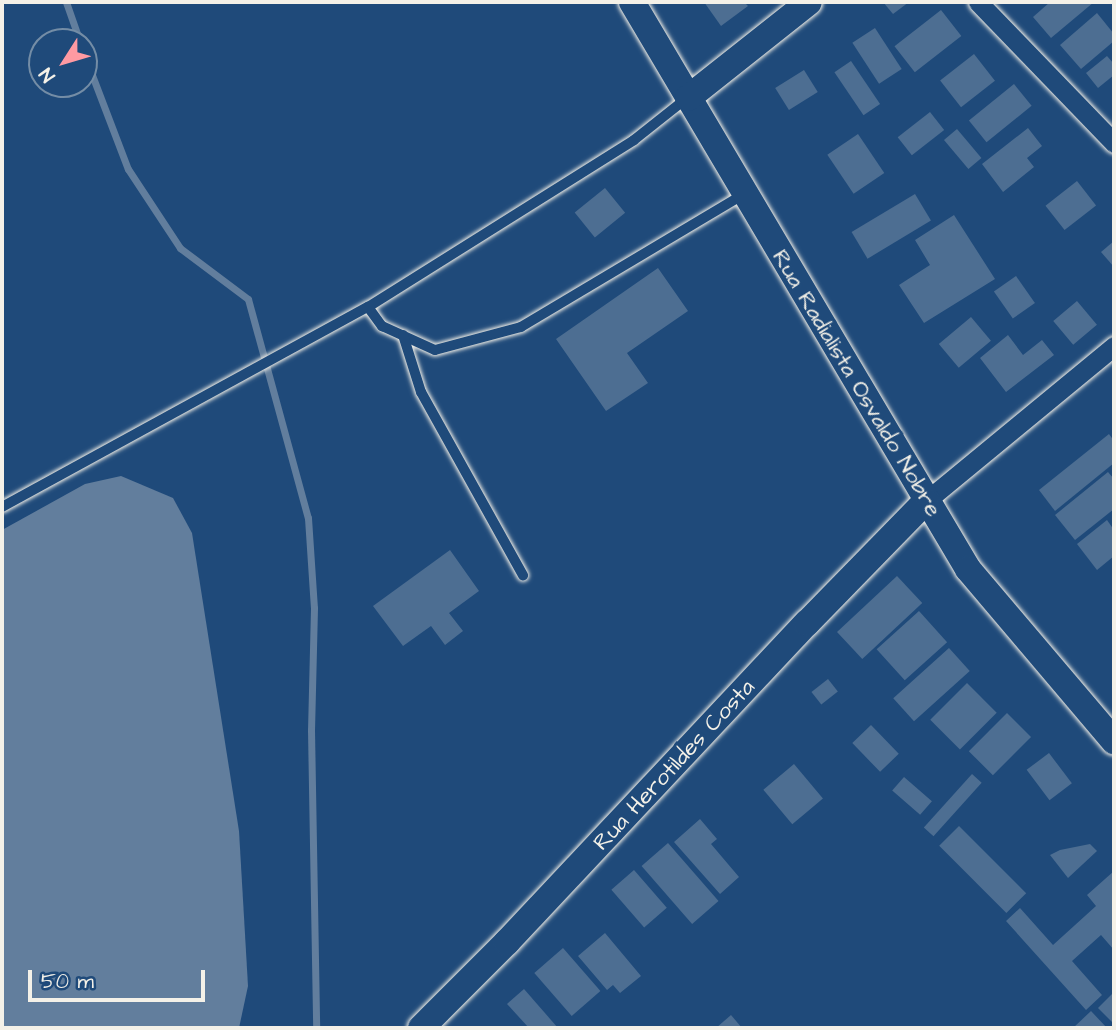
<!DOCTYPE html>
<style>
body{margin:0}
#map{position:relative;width:1116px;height:1030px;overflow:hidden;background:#1f4a7a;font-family:"Architects Daughter",sans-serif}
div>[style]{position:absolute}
.water>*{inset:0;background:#627e9d}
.stream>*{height:7px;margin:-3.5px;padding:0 3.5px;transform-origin:3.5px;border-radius:3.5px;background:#627e9d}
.building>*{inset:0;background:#4d6e92;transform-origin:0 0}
.roads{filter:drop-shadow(0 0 2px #f4f1e8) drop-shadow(0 0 2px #f4f1e8)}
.lane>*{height:10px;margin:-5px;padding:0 5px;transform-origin:5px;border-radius:5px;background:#1f4a7a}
.street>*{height:19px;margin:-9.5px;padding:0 9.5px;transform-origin:9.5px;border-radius:9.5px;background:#1f4a7a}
.secondary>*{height:26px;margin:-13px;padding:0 13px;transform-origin:13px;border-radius:13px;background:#1f4a7a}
span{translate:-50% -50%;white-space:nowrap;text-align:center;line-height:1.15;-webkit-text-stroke:6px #1f4a7a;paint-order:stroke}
.street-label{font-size:23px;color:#f4f1e8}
.frame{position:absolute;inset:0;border:4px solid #f4f1e8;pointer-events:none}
.north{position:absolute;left:28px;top:28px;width:70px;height:70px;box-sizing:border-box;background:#1f4a7a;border:2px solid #748da6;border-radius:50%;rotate:233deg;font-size:19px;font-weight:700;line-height:28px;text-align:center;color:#f4f1e8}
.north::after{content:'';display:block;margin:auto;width:24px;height:32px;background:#ff9aa2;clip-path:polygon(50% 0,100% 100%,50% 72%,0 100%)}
.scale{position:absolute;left:28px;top:970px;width:177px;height:32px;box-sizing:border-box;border:4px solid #f4f1e8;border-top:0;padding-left:9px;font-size:21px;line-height:24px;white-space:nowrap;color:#f4f1e8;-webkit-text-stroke:5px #1f4a7a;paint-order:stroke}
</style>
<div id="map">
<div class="water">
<div style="clip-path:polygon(121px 476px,173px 498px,192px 533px,239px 831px,248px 986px,239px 1028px,2px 1028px,2px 530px,85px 484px)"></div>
</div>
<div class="stream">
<div style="left:66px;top:2px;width:42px;rotate:70.7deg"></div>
<div style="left:84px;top:54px;width:123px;rotate:69.1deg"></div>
<div style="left:128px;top:169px;width:95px;rotate:56.6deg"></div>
<div style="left:180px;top:248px;width:85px;rotate:36.9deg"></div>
<div style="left:248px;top:299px;width:227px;rotate:74.7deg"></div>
<div style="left:308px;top:518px;width:90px;rotate:86.2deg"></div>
<div style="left:314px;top:608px;width:122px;rotate:91.4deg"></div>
<div style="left:311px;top:730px;width:298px;rotate:89deg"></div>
</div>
<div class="building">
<div style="clip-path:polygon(704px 2px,744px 2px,748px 6px,721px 26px)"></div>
<div style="clip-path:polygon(883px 2px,909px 2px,893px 14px)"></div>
<div style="clip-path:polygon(1050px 2px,1094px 2px,1051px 38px,1033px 17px)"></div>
<div style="left:941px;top:10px;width:33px;height:59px;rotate:52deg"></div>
<div style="clip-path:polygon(1097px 13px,1114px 34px,1114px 41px,1081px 69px,1060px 45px)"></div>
<div style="left:875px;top:28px;width:49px;height:27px;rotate:57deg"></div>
<div style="left:974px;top:54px;width:34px;height:43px;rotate:52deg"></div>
<div style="clip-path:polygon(1107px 56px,1114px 64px,1114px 75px,1098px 88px,1086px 73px)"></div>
<div style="left:851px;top:61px;width:52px;height:20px;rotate:56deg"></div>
<div style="left:804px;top:70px;width:26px;height:34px;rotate:58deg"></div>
<div style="left:1014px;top:84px;width:28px;height:58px;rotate:51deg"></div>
<div style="left:930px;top:112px;width:23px;height:41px;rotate:52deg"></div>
<div style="clip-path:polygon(1028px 128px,1042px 146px,1027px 158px,1034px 167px,1003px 192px,982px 164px)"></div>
<div style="left:957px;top:129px;width:38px;height:17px;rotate:50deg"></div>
<div style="left:858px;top:134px;width:47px;height:37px;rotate:56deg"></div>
<div style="left:1077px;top:181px;width:31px;height:40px;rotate:52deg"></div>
<div style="left:605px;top:188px;width:32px;height:39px;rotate:51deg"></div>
<div style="left:915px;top:194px;width:31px;height:74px;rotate:59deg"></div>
<div style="clip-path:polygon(954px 215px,995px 279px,924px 323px,899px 285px,930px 265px,915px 240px)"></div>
<div style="clip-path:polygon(1114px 241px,1114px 267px,1101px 252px)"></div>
<div style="clip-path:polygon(658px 268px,688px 311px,627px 353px,648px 383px,606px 411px,556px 339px)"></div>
<div style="left:1016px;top:276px;width:33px;height:27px;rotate:55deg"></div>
<div style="left:1077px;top:301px;width:31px;height:31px;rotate:50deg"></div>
<div style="left:971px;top:317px;width:31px;height:42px;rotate:50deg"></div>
<div style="clip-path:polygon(1008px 335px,1023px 355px,1042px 340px,1054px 355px,1006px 392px,980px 358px)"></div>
<div style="clip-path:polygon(1109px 434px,1114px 441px,1114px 463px,1055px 511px,1039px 490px)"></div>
<div style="clip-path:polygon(1108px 472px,1114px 479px,1114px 509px,1075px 540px,1055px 515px)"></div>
<div style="clip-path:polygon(1107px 520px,1114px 530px,1114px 556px,1097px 570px,1077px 544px)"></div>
<div style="clip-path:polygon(450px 550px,479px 591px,449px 613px,463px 631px,445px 645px,431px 626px,403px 646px,373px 606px)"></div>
<div style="left:897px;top:576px;width:37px;height:82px;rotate:47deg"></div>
<div style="left:919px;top:611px;width:42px;height:57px;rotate:48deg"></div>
<div style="left:949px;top:648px;width:31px;height:75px;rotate:48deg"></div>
<div style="left:828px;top:679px;width:16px;height:21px;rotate:52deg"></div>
<div style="left:967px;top:683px;width:42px;height:52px;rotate:45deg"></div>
<div style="left:1007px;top:713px;width:34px;height:54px;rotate:45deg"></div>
<div style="left:871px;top:725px;width:40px;height:26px;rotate:46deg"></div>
<div style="left:1049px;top:753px;width:38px;height:28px;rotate:53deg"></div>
<div style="left:794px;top:764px;width:45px;height:40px;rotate:50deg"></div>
<div style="left:972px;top:774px;width:13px;height:72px;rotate:42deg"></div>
<div style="left:904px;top:777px;width:37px;height:18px;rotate:41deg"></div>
<div style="clip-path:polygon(700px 819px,717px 839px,711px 844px,739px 877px,720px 894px,674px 842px)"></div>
<div style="left:959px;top:826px;width:95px;height:28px;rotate:45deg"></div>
<div style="left:668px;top:843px;width:77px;height:35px;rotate:49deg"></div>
<div style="clip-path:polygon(1090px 844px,1097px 851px,1068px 878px,1050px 855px,1060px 850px)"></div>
<div style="left:634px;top:870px;width:50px;height:30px;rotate:49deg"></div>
<div style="clip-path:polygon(1114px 871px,1114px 950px,1101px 935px,1072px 961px,1102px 995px,1086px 1010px,1006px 921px,1020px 908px,1053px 945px,1096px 906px,1087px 895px)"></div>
<div style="clip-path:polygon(605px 933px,641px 976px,620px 993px,613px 985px,607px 990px,578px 956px)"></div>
<div style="left:563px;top:948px;width:57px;height:38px;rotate:49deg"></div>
<div style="clip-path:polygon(524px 989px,558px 1028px,529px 1028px,507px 1004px)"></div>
<div style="clip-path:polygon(1114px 992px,1114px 1024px,1098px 1008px)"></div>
<div style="clip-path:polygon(1091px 1011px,1107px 1028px,1073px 1028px)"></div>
<div style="clip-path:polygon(731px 1015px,742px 1028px,716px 1028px)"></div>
</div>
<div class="roads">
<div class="lane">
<div style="left:368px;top:307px;width:24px;rotate:54deg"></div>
<div style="left:382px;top:326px;width:58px;rotate:24.4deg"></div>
<div style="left:435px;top:350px;width:89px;rotate:-15deg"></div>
<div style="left:521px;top:327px;width:260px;rotate:-30.8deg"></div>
<div style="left:403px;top:335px;width:60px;rotate:72.5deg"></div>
<div style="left:421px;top:392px;width:210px;rotate:60.9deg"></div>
<div style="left:2px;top:507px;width:417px;rotate:-28.7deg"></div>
<div style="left:368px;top:307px;width:314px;rotate:-32.1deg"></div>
<div style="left:634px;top:140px;width:68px;rotate:-38.4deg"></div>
</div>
<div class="street">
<div style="left:978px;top:2px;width:196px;rotate:46deg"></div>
<div style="left:926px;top:501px;width:244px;rotate:-39.5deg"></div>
</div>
<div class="secondary">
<div style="left:632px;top:2px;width:659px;rotate:59.35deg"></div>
<div style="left:968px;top:569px;width:226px;rotate:49.7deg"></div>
<div style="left:688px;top:98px;width:154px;rotate:-38.4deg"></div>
<div style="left:421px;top:1028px;width:122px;rotate:-45deg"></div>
<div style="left:507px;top:942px;width:438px;rotate:-46.8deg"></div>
<div style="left:807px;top:623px;width:170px;rotate:-45.7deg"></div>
</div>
</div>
<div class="street-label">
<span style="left:857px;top:383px;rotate:59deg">Rua Radialista Osvaldo Nobre</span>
<span style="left:674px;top:765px;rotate:-47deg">Rua Herotildes Costa</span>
</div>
<div class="frame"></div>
<div class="north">N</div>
<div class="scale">50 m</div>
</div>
